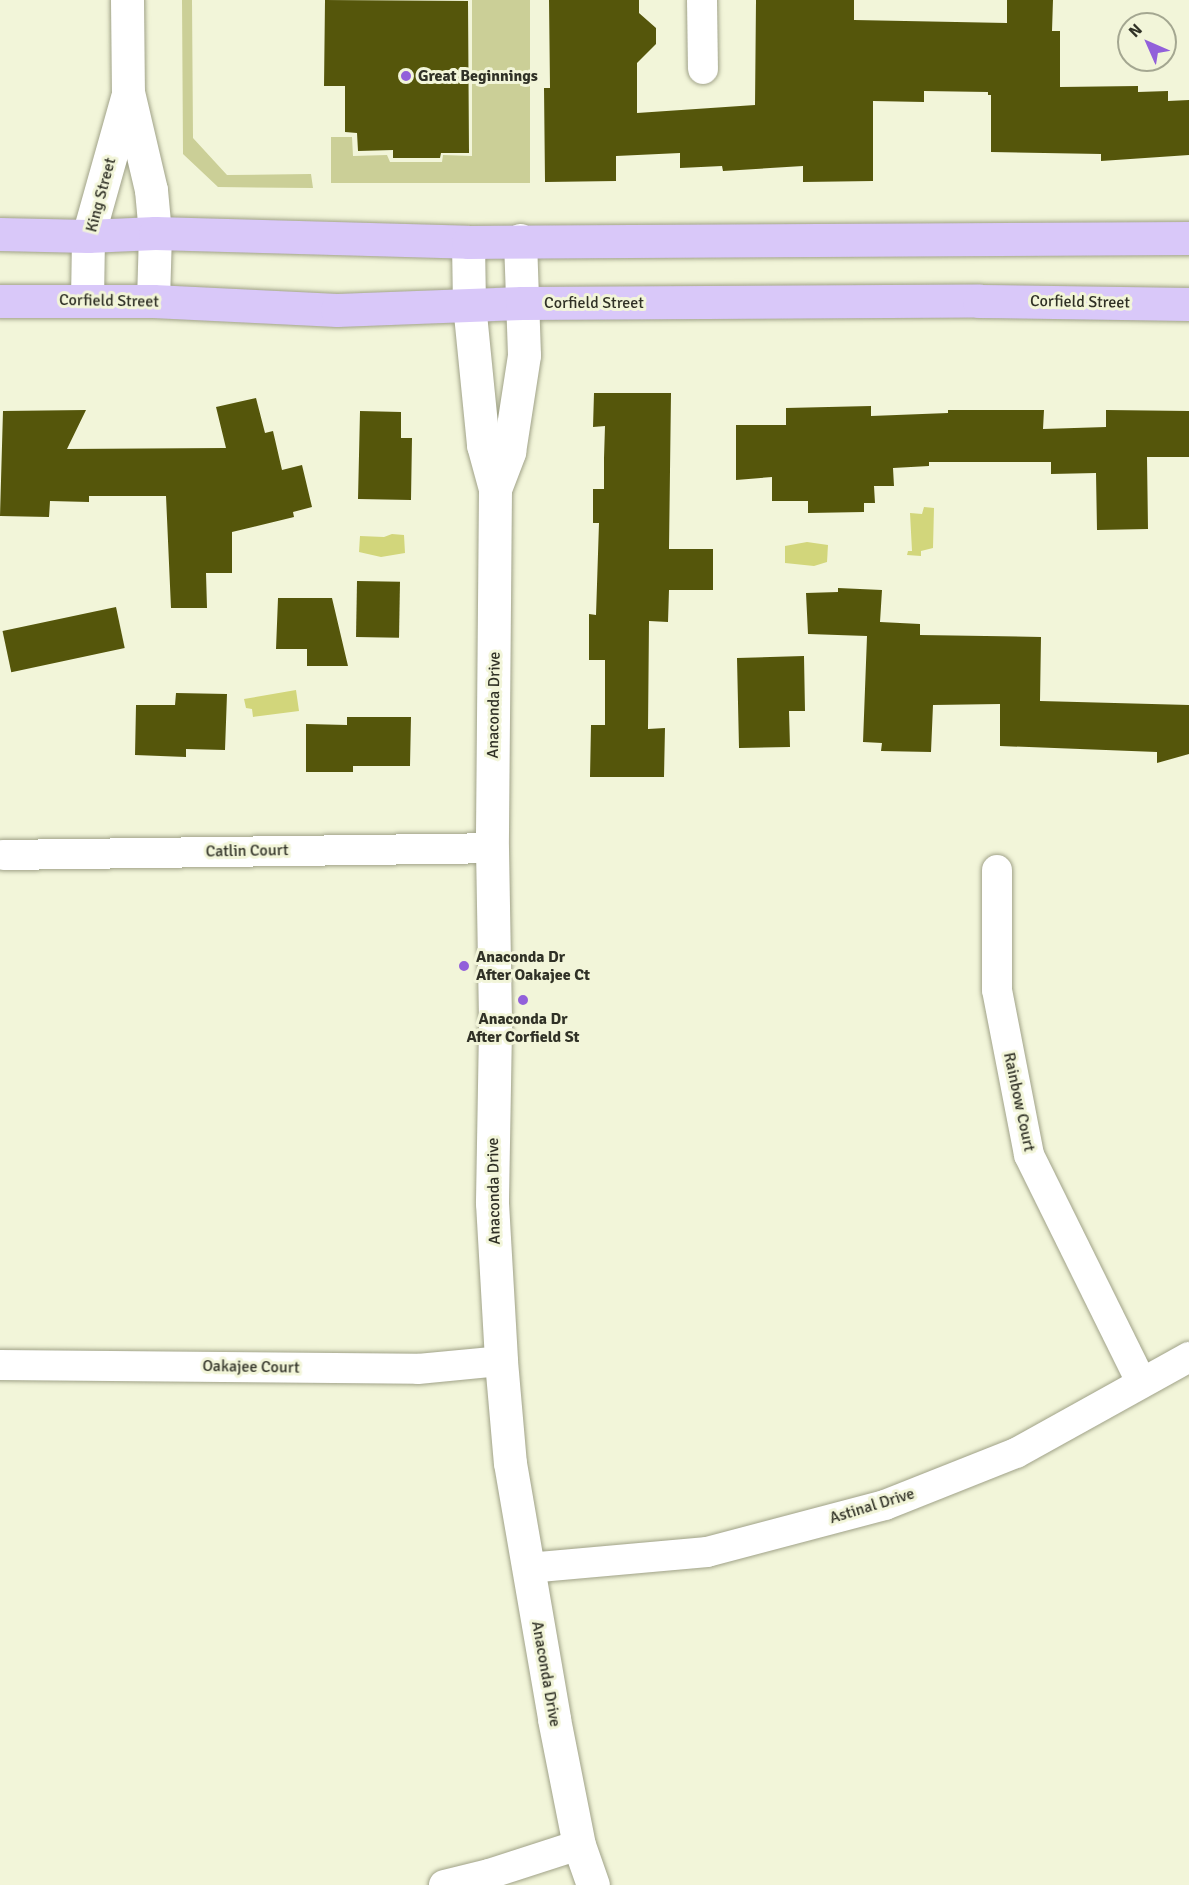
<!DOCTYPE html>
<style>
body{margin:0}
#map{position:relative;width:1189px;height:1885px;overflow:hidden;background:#f2f5d9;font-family:Signika,sans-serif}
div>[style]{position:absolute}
.green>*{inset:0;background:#cbcf97}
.water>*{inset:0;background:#d2d67b}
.building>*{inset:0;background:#55560b;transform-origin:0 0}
.roads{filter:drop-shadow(0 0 2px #a0a288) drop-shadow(0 0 2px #a0a288)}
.street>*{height:30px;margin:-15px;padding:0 15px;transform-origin:15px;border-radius:15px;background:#fff}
.secondary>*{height:33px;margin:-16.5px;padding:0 16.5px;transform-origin:16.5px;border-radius:16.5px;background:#fff}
.primary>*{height:33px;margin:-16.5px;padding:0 16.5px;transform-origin:16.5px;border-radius:16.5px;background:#d9c8f9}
.dots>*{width:16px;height:16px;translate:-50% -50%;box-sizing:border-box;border:3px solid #f2f5d9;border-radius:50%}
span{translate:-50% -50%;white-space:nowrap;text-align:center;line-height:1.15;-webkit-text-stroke:6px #f2f5d9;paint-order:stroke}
.poi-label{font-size:16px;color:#303126;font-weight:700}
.left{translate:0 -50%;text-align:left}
.street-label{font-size:16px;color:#303126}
.north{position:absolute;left:1117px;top:12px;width:60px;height:60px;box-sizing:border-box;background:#f2f5d9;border:2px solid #a4a791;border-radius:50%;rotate:315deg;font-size:16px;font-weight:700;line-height:24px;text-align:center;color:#303126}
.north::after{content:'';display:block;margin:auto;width:21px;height:27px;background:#9260da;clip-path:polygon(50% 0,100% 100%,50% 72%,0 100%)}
</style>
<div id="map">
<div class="green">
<div style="clip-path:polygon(182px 0,192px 0,193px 138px,227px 175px,311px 174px,313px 188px,218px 187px,183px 154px)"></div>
<div style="clip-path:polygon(472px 0,530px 0,530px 183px,331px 183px,331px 137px,352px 137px,353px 156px,387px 155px,390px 162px,442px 162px,443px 155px,472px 156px)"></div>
</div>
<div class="water">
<div style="clip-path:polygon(924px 507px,934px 508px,933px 548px,921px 551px,921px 556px,907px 555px,908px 551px,912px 551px,910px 513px,922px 514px)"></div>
<div style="clip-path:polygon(392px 534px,404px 535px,405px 553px,381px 557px,359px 552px,360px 536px,384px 537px)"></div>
<div style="clip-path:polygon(807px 542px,828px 545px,827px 562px,814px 566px,785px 563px,785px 546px)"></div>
<div style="clip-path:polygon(296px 690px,299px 711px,253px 717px,252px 709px,246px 708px,244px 699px)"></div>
</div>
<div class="building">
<div style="clip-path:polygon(325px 0,468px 1px,469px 153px,441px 153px,440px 158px,393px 158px,393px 150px,358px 151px,357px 133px,345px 132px,345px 86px,324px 86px)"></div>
<div style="clip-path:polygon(549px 0,639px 0,639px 13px,656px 28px,656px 44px,637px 63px,637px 113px,755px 105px,756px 0,854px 0,854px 20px,1007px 23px,1007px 0,1053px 0,1052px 31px,1060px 31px,1060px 87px,1138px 86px,1138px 92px,1168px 91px,1168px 101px,1189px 100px,1189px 155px,1101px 161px,1101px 154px,991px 152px,991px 95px,988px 95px,988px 92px,924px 91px,924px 102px,873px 101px,873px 181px,803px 182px,803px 166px,723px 171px,722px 166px,680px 168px,680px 153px,616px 156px,616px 181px,545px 182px,544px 88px,550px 88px)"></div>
<div style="clip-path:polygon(594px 393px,671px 393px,669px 549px,713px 549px,713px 590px,669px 590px,668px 622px,649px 621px,648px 729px,665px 728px,664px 777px,590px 777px,591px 725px,605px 725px,605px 660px,589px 660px,589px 614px,596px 615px,599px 523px,593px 523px,593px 489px,604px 489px,604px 458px,605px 426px,593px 427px)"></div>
<div style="clip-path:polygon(256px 398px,265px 433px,273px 431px,282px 470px,302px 465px,312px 507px,293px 512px,294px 517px,232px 532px,232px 573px,206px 573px,207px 608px,171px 608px,166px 496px,89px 496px,89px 502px,50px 501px,49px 517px,0 516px,3px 411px,86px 410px,67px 449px,226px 448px,216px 407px)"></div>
<div style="clip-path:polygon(871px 406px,871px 416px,948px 413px,948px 410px,1044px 410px,1043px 429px,1106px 427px,1106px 410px,1189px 411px,1189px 457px,1147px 457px,1148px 529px,1097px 530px,1096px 473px,1051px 474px,1051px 462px,929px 462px,929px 466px,893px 468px,894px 486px,874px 486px,875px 503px,864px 503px,864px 512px,808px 513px,808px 501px,772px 501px,772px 477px,736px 480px,736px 425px,786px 425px,786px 408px)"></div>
<div style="clip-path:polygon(360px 411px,401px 412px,401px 438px,412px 438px,411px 500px,358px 499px)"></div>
<div style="left:357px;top:581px;width:43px;height:56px;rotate:1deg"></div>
<div style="clip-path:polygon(838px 588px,882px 590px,880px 622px,920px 624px,920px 635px,1041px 637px,1040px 701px,1189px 705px,1189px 754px,1157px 763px,1157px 752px,1000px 746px,1000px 704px,933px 705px,931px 752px,881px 751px,882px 743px,863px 742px,867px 636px,808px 634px,806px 593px,838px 592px)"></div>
<div style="clip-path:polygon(278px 598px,332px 598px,348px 666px,307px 666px,307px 649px,276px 649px)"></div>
<div style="left:116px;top:607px;width:42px;height:116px;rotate:78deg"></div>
<div style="clip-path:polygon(804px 656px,805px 711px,789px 711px,790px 747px,739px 748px,737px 658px)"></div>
<div style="clip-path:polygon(176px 693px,227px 694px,225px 750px,186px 749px,186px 757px,135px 755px,136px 705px,175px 705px)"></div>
<div style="clip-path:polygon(347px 717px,411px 717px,410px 766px,353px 766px,353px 772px,306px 772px,306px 724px,347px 725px)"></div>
</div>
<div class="roads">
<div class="street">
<div style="left:702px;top:0;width:69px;rotate:89.2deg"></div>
<div style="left:3px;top:855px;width:489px;rotate:-0.8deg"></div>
<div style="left:997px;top:870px;width:120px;rotate:90deg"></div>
<div style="left:997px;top:990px;width:168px;rotate:79deg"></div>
<div style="left:1029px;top:1155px;width:253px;rotate:63.7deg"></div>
<div style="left:0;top:1365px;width:418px;rotate:0.5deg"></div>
<div style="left:418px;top:1369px;width:83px;rotate:-5.5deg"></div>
<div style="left:528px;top:1568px;width:180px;rotate:-5.1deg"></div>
<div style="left:707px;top:1552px;width:184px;rotate:-14.8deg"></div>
<div style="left:885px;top:1505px;width:141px;rotate:-21.7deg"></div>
<div style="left:1016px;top:1453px;width:198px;rotate:-29deg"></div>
<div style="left:444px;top:1885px;width:46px;rotate:-13.7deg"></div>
<div style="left:489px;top:1874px;width:95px;rotate:-17.9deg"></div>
</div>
<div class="secondary">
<div style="left:127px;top:0;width:92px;rotate:89.4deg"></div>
<div style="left:128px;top:92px;width:101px;rotate:76.8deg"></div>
<div style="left:151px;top:190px;width:43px;rotate:84.7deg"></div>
<div style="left:155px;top:233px;width:68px;rotate:91.7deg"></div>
<div style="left:468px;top:242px;width:62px;rotate:89.1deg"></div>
<div style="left:469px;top:304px;width:142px;rotate:84.3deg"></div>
<div style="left:483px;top:445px;width:46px;rotate:74.7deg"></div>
<div style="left:495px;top:489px;width:359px;rotate:90.5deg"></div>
<div style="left:492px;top:848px;width:180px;rotate:89deg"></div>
<div style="left:495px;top:1028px;width:175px;rotate:91deg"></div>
<div style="left:492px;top:1203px;width:158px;rotate:86.7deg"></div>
<div style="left:501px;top:1361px;width:102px;rotate:85deg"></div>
<div style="left:510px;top:1463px;width:260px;rotate:80.2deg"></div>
<div style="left:554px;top:1719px;width:128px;rotate:78.8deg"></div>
<div style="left:579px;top:1845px;width:42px;rotate:70.7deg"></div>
<div style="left:87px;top:301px;width:65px;rotate:-89.1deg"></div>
<div style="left:88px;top:236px;width:144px;rotate:-74.3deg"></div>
<div style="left:495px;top:489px;width:40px;rotate:-69deg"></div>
<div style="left:509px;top:452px;width:98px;rotate:-81.2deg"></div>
<div style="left:524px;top:355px;width:115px;rotate:-92deg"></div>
</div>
<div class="primary">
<div style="left:0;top:234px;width:88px;rotate:1.3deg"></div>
<div style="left:88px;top:236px;width:67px;rotate:-2.6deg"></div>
<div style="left:155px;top:233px;width:313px;rotate:1.6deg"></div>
<div style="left:468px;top:242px;width:721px;rotate:-0.32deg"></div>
<div style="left:0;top:301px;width:153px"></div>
<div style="left:153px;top:301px;width:184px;rotate:2.8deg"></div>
<div style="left:337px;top:310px;width:185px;rotate:-2.2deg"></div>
<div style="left:522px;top:303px;width:457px;rotate:-0.3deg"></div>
<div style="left:979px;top:301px;width:210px;rotate:0.8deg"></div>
</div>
</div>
<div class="dots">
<div style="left:406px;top:76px;background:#9260da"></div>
<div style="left:464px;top:966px;background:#9260da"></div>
<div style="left:523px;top:1000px;background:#9260da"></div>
</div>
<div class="poi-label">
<span class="left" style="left:418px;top:76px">Great Beginnings</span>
<span class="left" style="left:476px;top:966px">Anaconda Dr<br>After Oakajee Ct</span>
<span style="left:523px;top:1028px">Anaconda Dr<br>After Corfield St</span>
</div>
<div class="street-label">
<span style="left:101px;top:195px;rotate:-75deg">King Street</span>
<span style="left:109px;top:301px;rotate:1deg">Corfield Street</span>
<span style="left:1080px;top:302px;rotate:1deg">Corfield Street</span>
<span style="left:594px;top:303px">Corfield Street</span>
<span style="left:494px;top:705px;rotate:-89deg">Anaconda Drive</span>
<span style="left:247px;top:851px;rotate:-1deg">Catlin Court</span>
<span style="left:1019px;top:1102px;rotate:78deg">Rainbow Court</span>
<span style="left:494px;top:1191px;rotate:-91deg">Anaconda Drive</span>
<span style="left:251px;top:1367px;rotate:1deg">Oakajee Court</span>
<span style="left:872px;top:1506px;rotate:-17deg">Astinal Drive</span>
<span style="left:546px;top:1674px;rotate:80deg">Anaconda Drive</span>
</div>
<div class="north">N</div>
</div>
